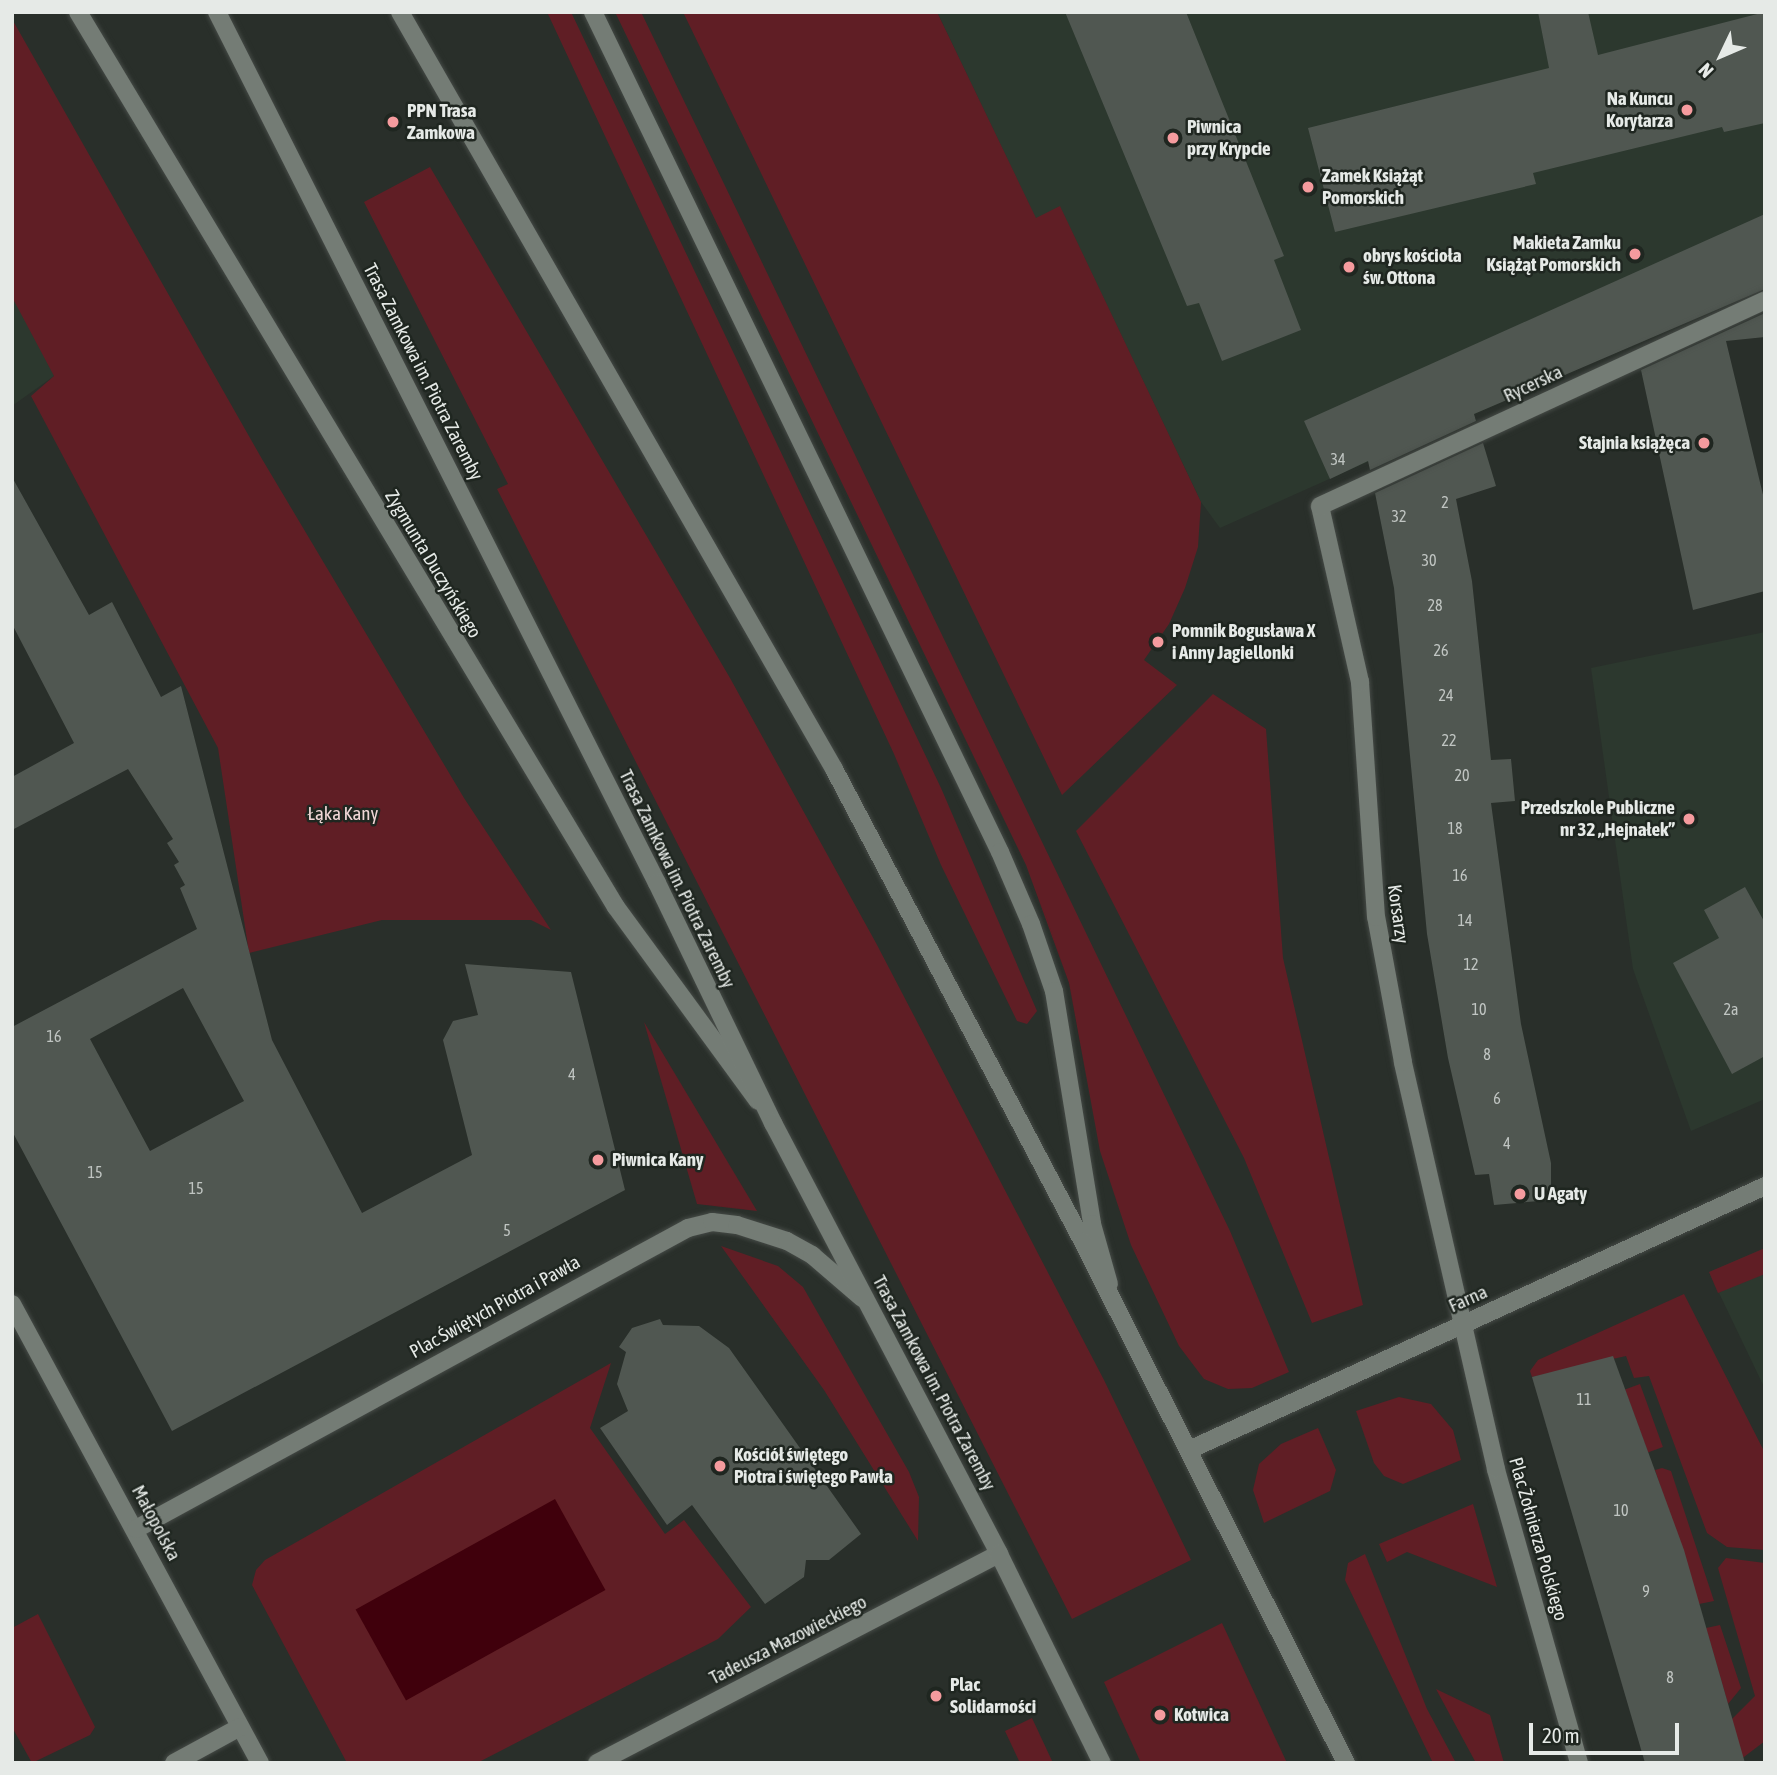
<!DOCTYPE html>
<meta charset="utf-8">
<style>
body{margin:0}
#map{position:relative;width:1777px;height:1775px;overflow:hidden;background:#292f2a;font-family:"Asap Condensed",sans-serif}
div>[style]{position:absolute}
.built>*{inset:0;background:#2c382e}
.green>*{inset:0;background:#601e25;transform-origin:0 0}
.water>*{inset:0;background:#40000c;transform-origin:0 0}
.building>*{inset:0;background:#505751}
.roads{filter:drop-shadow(0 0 2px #454a46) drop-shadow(0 0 2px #454a46)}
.minor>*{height:18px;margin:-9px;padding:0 9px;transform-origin:9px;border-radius:9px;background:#747c75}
.tertiary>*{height:18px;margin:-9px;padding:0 9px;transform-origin:9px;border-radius:9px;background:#747c75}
.secondary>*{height:18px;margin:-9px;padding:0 9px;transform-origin:9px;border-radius:9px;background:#747c75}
.dots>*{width:19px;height:19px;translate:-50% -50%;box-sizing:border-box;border:4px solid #1f2620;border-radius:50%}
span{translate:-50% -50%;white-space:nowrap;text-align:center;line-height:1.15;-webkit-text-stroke:5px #1f2620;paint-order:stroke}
.number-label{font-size:16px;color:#c0c5c2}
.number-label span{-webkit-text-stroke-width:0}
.poi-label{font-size:19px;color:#e6eae7;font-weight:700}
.right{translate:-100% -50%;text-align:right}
.left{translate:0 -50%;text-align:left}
.street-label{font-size:19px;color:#e6eae7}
.park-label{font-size:19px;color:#f1d7d7}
.frame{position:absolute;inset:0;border:14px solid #e6eae7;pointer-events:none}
.north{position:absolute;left:1686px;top:21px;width:70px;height:70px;-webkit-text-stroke:5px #1f2620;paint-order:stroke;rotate:226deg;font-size:19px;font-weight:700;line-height:28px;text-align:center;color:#e6eae7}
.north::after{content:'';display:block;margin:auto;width:24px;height:32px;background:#e6eae7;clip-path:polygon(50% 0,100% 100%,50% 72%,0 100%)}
.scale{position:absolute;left:1529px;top:1723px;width:150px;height:32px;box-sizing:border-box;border:4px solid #e6eae7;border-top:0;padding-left:9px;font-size:21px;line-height:24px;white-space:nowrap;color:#e6eae7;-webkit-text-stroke:5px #1f2620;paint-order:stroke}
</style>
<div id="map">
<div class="built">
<div style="clip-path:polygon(937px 12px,1765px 12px,1765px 284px,1220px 528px,1201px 502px,1060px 207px,1036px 219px)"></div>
<div style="clip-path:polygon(12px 212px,54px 376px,12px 406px)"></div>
<div style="clip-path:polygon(1765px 632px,1765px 1099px,1691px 1131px,1633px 969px,1591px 668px)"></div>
<div style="clip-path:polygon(1765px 1248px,1765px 1389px,1709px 1272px)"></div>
</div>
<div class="green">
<div style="clip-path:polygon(547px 12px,571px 12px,941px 788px,1037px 1011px,1027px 1024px,1017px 1021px,941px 865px,894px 754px)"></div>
<div style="clip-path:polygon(615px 12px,641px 12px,1230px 1231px,1289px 1372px,1252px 1388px,1228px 1389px,1204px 1379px,1179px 1346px,1131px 1245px,1100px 1151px,1069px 983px,1026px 865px)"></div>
<div style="clip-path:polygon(683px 12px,937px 12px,1036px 218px,1060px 206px,1201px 502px,1198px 547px,1185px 588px,1169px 624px,1144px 660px,1177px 685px,1062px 795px)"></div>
<div style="clip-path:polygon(12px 19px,262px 459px,464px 798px,551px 930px,531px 920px,382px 920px,249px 953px,218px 748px,31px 396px,54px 376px,12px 297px)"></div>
<div style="clip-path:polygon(430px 167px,730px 678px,876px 943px,1104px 1380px,1191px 1560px,1072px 1619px,497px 489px,508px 484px,364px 202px)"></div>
<div style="clip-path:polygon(1213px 694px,1266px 729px,1283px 958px,1363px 1305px,1312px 1323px,1244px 1158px,1076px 831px)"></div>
<div style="clip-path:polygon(644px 1022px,757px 1211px,697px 1204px)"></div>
<div style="clip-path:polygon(721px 1246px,778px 1266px,803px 1287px,909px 1472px,919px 1497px,918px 1541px,824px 1390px)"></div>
<div style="clip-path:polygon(1765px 1248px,1765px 1274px,1718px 1293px,1709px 1272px)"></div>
<div style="clip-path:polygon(1684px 1294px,1765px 1453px,1765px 1550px,1727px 1547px,1707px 1533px,1649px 1376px,1634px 1378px,1626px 1356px,1532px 1377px,1530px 1371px,1538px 1360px)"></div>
<div style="clip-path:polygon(611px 1363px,590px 1428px,665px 1534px,684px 1520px,751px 1607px,718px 1639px,477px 1763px,347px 1763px,252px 1585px,256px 1570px,265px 1560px)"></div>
<div style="left:1640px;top:1384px;width:67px;height:16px;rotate:70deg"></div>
<div style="clip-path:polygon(1399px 1397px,1431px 1404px,1453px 1430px,1461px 1460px,1403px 1484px,1384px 1476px,1374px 1463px,1356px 1411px)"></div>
<div style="clip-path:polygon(1318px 1428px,1336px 1470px,1330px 1491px,1264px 1523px,1253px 1490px,1259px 1464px,1281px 1444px)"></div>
<div style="clip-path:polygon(1662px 1468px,1671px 1471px,1714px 1601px,1699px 1604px,1655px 1470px)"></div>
<div style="clip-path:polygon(1473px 1504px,1497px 1587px,1407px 1552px,1387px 1562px,1379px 1544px)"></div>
<div style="clip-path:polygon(1365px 1554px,1427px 1709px,1456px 1763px,1433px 1763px,1345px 1580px,1348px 1563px)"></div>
<div style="clip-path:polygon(1726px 1558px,1765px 1563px,1765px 1741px,1736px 1763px,1724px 1727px,1755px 1696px,1718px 1568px)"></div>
<div style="clip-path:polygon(38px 1614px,95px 1727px,90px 1735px,32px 1763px,12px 1727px,12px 1628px)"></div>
<div style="clip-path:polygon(1222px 1623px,1287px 1763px,1141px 1763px,1104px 1682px)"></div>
<div style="clip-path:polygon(1720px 1625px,1741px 1688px,1728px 1704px,1706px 1628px)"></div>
<div style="clip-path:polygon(1436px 1689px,1490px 1715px,1504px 1763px,1476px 1763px)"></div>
<div style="clip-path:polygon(1032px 1718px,1053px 1763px,1020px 1763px,1005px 1731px)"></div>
</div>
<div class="water">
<div style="left:555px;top:1499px;width:104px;height:228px;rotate:61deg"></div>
</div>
<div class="building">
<div style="clip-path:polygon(1065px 12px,1186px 12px,1284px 256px,1274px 260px,1301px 330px,1222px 361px,1199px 303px,1187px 306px)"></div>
<div style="clip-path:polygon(1538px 12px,1588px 12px,1598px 55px,1765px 12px,1765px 123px,1724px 132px,1722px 127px,1533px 173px,1536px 184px,1335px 232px,1308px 128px,1549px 68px)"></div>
<div style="clip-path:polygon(1765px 214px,1765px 289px,1474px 414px,1476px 421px,1370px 470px,1368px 461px,1330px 479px,1304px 421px)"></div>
<div style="clip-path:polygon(1765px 313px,1765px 337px,1726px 341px,1765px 503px,1765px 591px,1693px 610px,1641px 370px)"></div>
<div style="clip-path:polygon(1483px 443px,1496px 486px,1456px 499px,1472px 581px,1491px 760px,1511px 759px,1515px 801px,1491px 803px,1521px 1024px,1551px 1163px,1551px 1200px,1494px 1205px,1489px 1174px,1475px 1175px,1448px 1058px,1427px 934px,1394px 588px,1375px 493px)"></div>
<div style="clip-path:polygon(evenodd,12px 477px,89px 615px,112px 602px,161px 697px,181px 686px,272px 1040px,362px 1213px,472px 1155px,443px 1040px,453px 1021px,478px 1015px,465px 964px,571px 972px,625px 1190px,172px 1431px,12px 1131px,12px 1027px,197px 929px,180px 888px,185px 885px,174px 865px,179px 862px,167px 843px,173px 839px,128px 769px,12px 830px,12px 777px,74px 743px,12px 624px,12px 477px,183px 988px,244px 1101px,150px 1151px,90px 1039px,183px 988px)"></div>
<div style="clip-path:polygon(1745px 887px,1765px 923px,1765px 1056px,1732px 1074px,1673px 963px,1719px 938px,1704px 910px)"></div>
<div style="clip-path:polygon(660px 1319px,663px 1325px,699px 1326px,729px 1348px,861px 1534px,829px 1560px,806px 1560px,804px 1577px,765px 1604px,692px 1505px,667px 1525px,600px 1428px,628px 1411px,617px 1384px,626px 1352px,619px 1347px,632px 1328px)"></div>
<div style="clip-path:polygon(1613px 1356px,1684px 1550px,1745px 1763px,1645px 1763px,1532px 1377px)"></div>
</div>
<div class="roads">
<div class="minor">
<div style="left:593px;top:12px;width:933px;rotate:64.15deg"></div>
<div style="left:1000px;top:852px;width:78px;rotate:66.7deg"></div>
<div style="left:1031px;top:924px;width:71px;rotate:71.1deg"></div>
<div style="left:1054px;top:991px;width:236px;rotate:80.7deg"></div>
<div style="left:1092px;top:1224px;width:62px;rotate:74.2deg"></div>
<div style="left:12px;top:1304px;width:522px;rotate:61.62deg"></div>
<div style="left:1189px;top:1450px;width:634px;rotate:-24.62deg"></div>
<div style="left:136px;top:1529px;width:629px;rotate:-28.6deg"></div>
<div style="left:688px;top:1228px;width:25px;rotate:-14deg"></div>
<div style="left:712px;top:1222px;width:25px;rotate:7deg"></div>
<div style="left:737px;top:1225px;width:52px;rotate:17.7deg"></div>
<div style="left:787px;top:1241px;width:29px;rotate:29deg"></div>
<div style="left:812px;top:1255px;width:66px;rotate:40.7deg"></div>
<div style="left:174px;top:1763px;width:75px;rotate:-28.6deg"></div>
<div style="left:597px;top:1763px;width:453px;rotate:-27.5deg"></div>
<div style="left:1579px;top:1763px;width:305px;rotate:-105.8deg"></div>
<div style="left:1496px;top:1469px;width:417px;rotate:-102.9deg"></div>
<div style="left:1403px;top:1062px;width:147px;rotate:-100.5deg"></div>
<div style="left:1376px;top:917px;width:236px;rotate:-93.9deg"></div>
<div style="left:1360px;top:682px;width:180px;rotate:-102.8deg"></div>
<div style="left:1320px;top:506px;width:490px;rotate:-24.8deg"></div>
</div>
<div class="tertiary">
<div style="left:78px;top:12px;width:1044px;rotate:58.99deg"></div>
<div style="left:616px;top:907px;width:240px;rotate:53.8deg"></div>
</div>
<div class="secondary">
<div style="left:217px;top:12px;width:976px;rotate:63.2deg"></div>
<div style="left:657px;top:883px;width:267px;rotate:64.2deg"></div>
<div style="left:773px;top:1123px;width:487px;rotate:62.3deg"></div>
<div style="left:999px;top:1554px;width:233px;rotate:63.8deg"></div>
<div style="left:400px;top:12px;width:873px;rotate:60.17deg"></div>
<div style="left:834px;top:769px;width:535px;rotate:62.24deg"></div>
<div style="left:1083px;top:1242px;width:584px;rotate:63.22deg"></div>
</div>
</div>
<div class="dots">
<div style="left:1687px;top:110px;background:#f59b9e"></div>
<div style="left:393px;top:122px;background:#f59b9e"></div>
<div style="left:1173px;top:138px;background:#f59b9e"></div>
<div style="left:1308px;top:187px;background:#f59b9e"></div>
<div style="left:1635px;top:254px;background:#f59b9e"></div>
<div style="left:1349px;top:267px;background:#f59b9e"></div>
<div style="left:1704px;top:443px;background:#f59b9e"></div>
<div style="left:1158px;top:642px;background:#f59b9e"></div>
<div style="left:1689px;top:819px;background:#f59b9e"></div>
<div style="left:598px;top:1160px;background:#f59b9e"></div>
<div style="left:1520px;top:1194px;background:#f59b9e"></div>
<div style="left:720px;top:1466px;background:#f59b9e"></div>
<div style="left:936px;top:1696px;background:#f59b9e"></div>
<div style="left:1160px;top:1715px;background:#f59b9e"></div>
</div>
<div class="number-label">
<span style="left:1338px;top:459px">34</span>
<span style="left:1445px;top:502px">2</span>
<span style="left:1399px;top:516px">32</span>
<span style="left:1429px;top:560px">30</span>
<span style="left:1435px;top:605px">28</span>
<span style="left:1441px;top:650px">26</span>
<span style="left:1446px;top:695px">24</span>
<span style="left:1449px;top:740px">22</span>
<span style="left:1462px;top:775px">20</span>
<span style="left:1455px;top:828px">18</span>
<span style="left:1460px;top:875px">16</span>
<span style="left:1465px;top:920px">14</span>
<span style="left:1471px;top:964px">12</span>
<span style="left:1479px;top:1009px">10</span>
<span style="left:1731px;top:1009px">2a</span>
<span style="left:54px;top:1036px">16</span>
<span style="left:1487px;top:1054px">8</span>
<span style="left:572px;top:1074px">4</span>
<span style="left:1497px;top:1098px">6</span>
<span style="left:1507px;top:1143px">4</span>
<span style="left:95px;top:1172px">15</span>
<span style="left:196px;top:1188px">15</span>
<span style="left:507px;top:1230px">5</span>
<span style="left:1584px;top:1399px">11</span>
<span style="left:1621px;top:1510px">10</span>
<span style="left:1646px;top:1591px">9</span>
<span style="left:1670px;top:1677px">8</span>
</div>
<div class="poi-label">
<span class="right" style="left:1673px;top:110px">Na Kuncu<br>Korytarza</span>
<span class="left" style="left:407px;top:122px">PPN Trasa<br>Zamkowa</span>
<span class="left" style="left:1187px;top:138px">Piwnica<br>przy Krypcie</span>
<span class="left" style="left:1322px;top:187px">Zamek Książąt<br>Pomorskich</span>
<span class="right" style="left:1621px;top:254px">Makieta Zamku<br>Książąt Pomorskich</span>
<span class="left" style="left:1363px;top:267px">obrys kościoła<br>św. Ottona</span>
<span class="right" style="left:1690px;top:443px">Stajnia książęca</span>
<span class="left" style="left:1172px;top:642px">Pomnik Bogusława X<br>i Anny Jagiellonki</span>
<span class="right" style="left:1675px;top:819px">Przedszkole Publiczne<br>nr 32 „Hejnałek”</span>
<span class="left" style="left:612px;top:1160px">Piwnica Kany</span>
<span class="left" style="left:1534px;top:1194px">U Agaty</span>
<span class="left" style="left:734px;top:1466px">Kościół świętego<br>Piotra i świętego Pawła</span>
<span class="left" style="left:950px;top:1696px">Plac<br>Solidarności</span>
<span class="left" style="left:1174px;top:1715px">Kotwica</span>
</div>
<div class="street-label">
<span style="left:423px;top:372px;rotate:63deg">Trasa Zamkowa im. Piotra Zaremby</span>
<span style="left:1533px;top:384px;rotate:-25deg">Rycerska</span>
<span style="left:433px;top:564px;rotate:59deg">Zygmunta Duczyńskiego</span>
<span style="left:677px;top:879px;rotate:64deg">Trasa Zamkowa im. Piotra Zaremby</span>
<span style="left:1398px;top:914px;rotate:82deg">Korsarzy</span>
<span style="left:1468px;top:1299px;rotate:-24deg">Farna</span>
<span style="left:495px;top:1307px;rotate:-29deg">Plac Świętych Piotra i Pawła</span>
<span style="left:934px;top:1383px;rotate:62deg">Trasa Zamkowa im. Piotra Zaremby</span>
<span style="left:156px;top:1523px;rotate:62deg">Małopolska</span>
<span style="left:1538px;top:1539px;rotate:74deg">Plac Żołnierza Polskiego</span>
<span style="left:788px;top:1640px;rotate:-27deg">Tadeusza Mazowieckiego</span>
</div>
<div class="park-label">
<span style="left:343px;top:814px">Łąka Kany</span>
</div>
<div class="frame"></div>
<div class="north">N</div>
<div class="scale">20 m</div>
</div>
